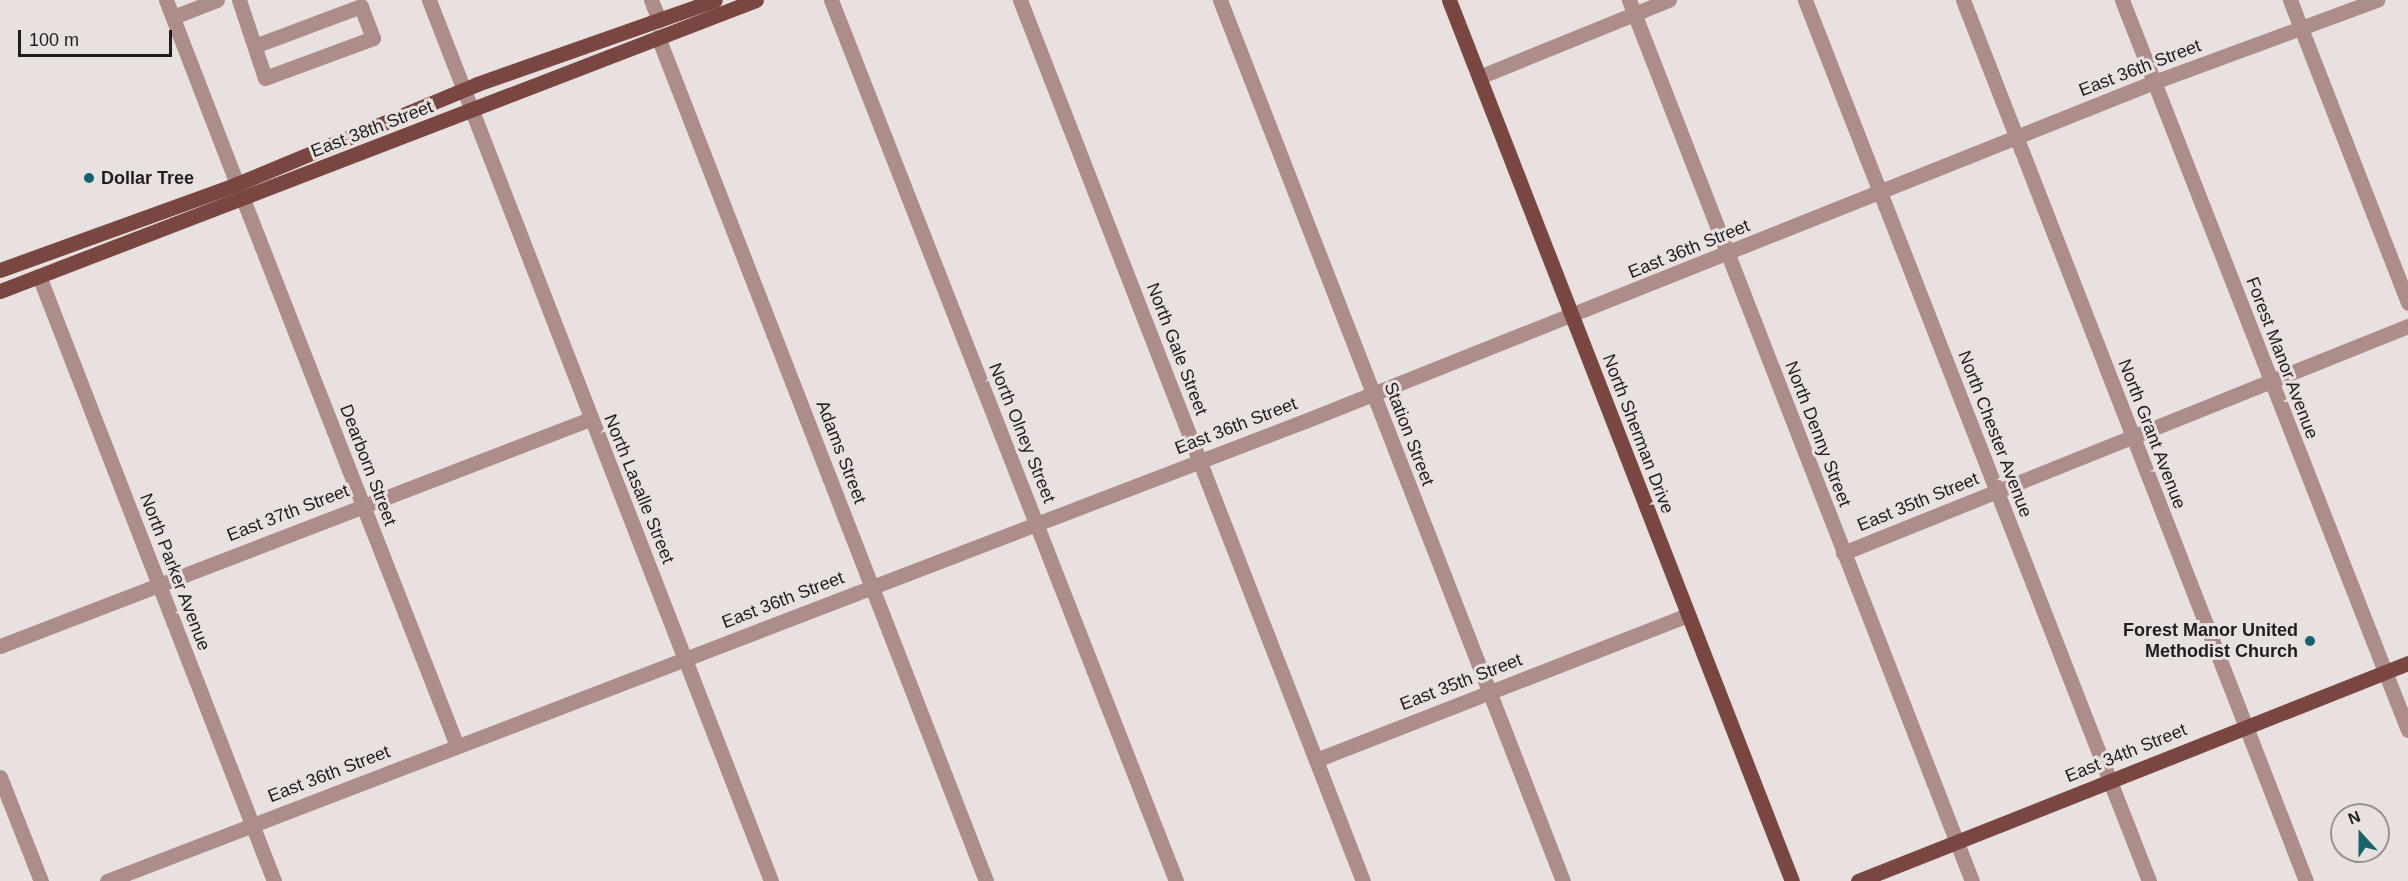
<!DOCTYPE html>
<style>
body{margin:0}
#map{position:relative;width:2408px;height:881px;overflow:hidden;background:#e9e1e0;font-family:Arial,sans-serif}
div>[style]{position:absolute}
.minor>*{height:15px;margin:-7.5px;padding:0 7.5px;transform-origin:7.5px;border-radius:7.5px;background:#ac8d8a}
.major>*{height:15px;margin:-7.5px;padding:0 7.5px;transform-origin:7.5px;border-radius:7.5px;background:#7a4642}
.dots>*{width:16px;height:16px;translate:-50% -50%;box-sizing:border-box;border:3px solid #e9e1e0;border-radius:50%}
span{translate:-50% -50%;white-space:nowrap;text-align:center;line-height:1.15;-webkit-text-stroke:6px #e9e1e0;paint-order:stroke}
.street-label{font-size:18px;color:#201d1d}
.poi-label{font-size:18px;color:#201d1d;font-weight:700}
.left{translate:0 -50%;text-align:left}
.right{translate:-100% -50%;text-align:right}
.north{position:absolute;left:2330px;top:803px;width:60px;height:60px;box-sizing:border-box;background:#e9e1e0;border:2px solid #999392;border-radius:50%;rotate:339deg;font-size:16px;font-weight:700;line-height:24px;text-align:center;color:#201d1d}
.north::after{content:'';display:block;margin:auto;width:21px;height:27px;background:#16646b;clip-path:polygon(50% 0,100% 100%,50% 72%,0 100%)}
.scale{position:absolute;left:18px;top:30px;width:154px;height:27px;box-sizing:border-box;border:3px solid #201d1d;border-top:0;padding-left:8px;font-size:18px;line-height:21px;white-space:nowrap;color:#201d1d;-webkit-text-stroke:4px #e9e1e0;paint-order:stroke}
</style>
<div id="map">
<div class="minor">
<div style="left:166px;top:0;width:197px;rotate:68.9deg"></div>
<div style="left:239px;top:0;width:82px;rotate:71.6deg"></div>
<div style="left:265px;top:78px;width:115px;rotate:-20.3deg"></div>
<div style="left:373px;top:38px;width:34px;rotate:-111deg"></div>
<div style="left:361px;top:6px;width:111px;rotate:159.4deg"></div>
<div style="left:429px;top:0;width:945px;rotate:68.78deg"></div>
<div style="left:651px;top:0;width:22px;rotate:68deg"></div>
<div style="left:831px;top:0;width:946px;rotate:68.61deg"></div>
<div style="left:1020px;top:0;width:945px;rotate:68.73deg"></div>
<div style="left:1220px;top:0;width:945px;rotate:68.73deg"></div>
<div style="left:1629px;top:0;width:945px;rotate:68.73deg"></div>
<div style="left:1805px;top:0;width:946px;rotate:68.67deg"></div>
<div style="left:1963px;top:0;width:945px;rotate:68.73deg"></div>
<div style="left:2122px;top:0;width:784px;rotate:68.61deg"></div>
<div style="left:2290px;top:0;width:325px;rotate:68.7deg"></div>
<div style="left:173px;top:17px;width:47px;rotate:-21.1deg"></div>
<div style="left:658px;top:37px;width:905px;rotate:68.76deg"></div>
<div style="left:1479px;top:77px;width:205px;rotate:-22.1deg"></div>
<div style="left:243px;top:199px;width:587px;rotate:68.63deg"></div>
<div style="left:39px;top:276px;width:649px;rotate:68.77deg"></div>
<div style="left:1843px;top:553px;width:609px;rotate:-21.89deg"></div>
<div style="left:0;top:646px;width:632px;rotate:-21.04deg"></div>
<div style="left:1316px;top:760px;width:399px;rotate:-21.3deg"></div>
<div style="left:0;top:777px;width:112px;rotate:68.5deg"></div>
<div style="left:107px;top:881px;width:1283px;rotate:-21.01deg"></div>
<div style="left:1305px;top:421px;width:914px;rotate:-21.77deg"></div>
<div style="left:2154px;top:82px;width:238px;rotate:-20.2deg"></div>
</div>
<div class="major">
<div style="left:1449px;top:0;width:945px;rotate:68.73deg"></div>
<div style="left:0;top:270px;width:252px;rotate:-19.9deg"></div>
<div style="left:237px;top:184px;width:260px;rotate:-22.6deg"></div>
<div style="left:477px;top:84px;width:252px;rotate:-19.4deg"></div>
<div style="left:0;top:291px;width:810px;rotate:-21.05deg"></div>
<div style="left:1858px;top:881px;width:592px;rotate:-21.62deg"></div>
</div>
<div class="dots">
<div style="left:89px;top:178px;background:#16646b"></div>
<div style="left:2310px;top:641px;background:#16646b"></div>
</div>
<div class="street-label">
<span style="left:2140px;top:68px;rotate:-21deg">East 36th Street</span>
<span style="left:372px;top:129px;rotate:-21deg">East 38th Street</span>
<span style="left:1689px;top:249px;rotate:-22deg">East 36th Street</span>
<span style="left:1177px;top:349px;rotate:69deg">North Gale Street</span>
<span style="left:2282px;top:358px;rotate:69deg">Forest Manor Avenue</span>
<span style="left:1236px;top:426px;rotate:-21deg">East 36th Street</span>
<span style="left:1022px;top:433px;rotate:68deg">North Olney Street</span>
<span style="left:1409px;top:434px;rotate:69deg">Station Street</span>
<span style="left:1638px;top:434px;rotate:69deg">North Sherman Drive</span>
<span style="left:1818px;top:434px;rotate:69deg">North Denny Street</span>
<span style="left:1995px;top:434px;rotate:69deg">North Chester Avenue</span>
<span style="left:2152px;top:434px;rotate:69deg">North Grant Avenue</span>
<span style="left:841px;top:452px;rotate:69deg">Adams Street</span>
<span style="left:368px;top:465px;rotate:69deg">Dearborn Street</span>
<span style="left:639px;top:489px;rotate:68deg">North Lasalle Street</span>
<span style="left:1918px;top:502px;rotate:-22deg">East 35th Street</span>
<span style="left:288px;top:513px;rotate:-21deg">East 37th Street</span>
<span style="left:175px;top:572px;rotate:69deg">North Parker Avenue</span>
<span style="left:783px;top:600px;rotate:-21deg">East 36th Street</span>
<span style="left:1461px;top:682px;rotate:-21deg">East 35th Street</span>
<span style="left:2126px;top:753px;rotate:-22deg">East 34th Street</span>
<span style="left:329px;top:774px;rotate:-21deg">East 36th Street</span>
</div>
<div class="poi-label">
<span class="left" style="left:101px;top:178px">Dollar Tree</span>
<span class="right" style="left:2298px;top:641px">Forest Manor United<br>Methodist Church</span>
</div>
<div class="north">N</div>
<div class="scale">100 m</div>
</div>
